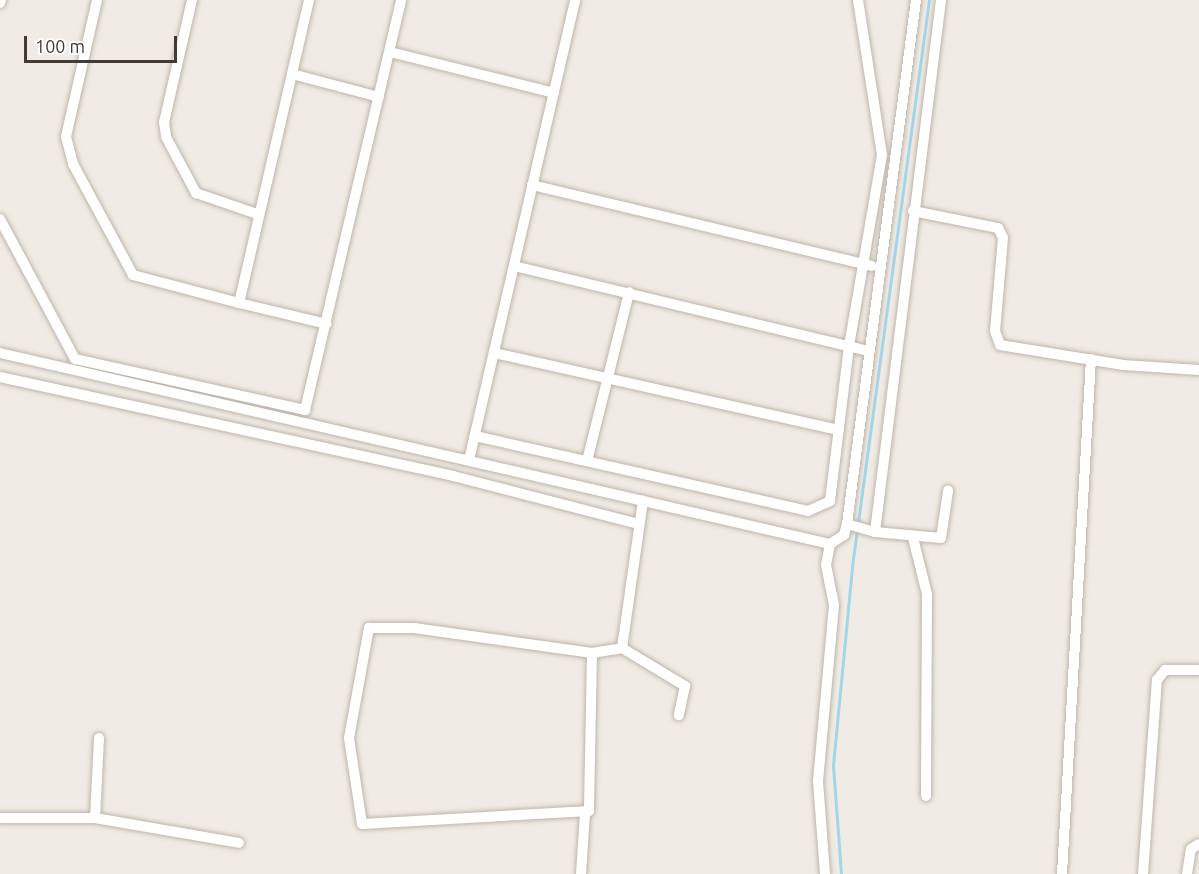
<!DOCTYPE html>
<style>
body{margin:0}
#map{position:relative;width:1199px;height:874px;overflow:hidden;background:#f0ebe4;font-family:Ubuntu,sans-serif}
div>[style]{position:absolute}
.stream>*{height:3px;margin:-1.5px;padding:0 1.5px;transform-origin:1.5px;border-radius:1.5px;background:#a5d5e9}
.roads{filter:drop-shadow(0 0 2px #beb5ab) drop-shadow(0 0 2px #beb5ab)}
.minor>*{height:10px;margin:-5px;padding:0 5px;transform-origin:5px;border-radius:5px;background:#fff}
span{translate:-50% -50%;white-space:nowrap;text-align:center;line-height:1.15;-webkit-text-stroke:6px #fff;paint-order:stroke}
.scale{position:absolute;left:24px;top:36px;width:153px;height:27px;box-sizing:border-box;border:3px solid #423b35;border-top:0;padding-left:8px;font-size:18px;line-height:21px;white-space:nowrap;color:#423b35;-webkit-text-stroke:4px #fff;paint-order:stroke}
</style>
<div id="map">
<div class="stream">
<div style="left:841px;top:874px;width:109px;rotate:-94.2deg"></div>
<div style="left:833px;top:765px;width:207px;rotate:-84.5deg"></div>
<div style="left:853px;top:559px;width:564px;rotate:-82.26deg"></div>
</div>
<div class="roads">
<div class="minor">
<div style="left:97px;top:0;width:140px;rotate:102.8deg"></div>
<div style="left:66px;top:137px;width:28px;rotate:75deg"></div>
<div style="left:73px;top:164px;width:126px;rotate:61.6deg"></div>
<div style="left:133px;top:275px;width:110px;rotate:14.8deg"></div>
<div style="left:192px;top:0;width:125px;rotate:102.9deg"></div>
<div style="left:164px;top:122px;width:15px;rotate:82deg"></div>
<div style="left:166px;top:137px;width:64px;rotate:61.8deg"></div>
<div style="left:196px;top:193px;width:65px;rotate:19deg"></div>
<div style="left:309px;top:0;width:311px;rotate:103deg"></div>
<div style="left:239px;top:303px;width:90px;rotate:13.4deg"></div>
<div style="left:0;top:3px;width:3px;rotate:-72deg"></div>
<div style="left:390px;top:52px;width:169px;rotate:14deg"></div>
<div style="left:292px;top:74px;width:90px;rotate:14.8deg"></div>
<div style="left:532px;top:185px;width:349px;rotate:13.4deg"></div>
<div style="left:913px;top:211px;width:87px;rotate:11.3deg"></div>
<div style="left:998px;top:228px;width:11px;rotate:63deg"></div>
<div style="left:1003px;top:238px;width:93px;rotate:94.9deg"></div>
<div style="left:995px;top:331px;width:15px;rotate:70deg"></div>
<div style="left:1000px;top:345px;width:125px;rotate:9.2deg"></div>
<div style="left:1123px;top:365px;width:76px;rotate:3.8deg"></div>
<div style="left:0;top:219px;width:159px;rotate:61.8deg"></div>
<div style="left:75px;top:359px;width:236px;rotate:12.5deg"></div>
<div style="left:305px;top:410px;width:421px;rotate:-76.8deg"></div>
<div style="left:514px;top:266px;width:365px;rotate:13.5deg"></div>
<div style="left:0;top:353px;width:852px;rotate:12.96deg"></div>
<div style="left:494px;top:353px;width:353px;rotate:12.6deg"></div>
<div style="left:0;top:377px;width:464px;rotate:12.3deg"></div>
<div style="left:453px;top:476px;width:191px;rotate:14.5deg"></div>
<div style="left:475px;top:436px;width:341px;rotate:12.7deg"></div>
<div style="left:808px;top:511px;width:24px;rotate:-24deg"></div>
<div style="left:830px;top:501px;width:156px;rotate:-83deg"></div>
<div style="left:849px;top:346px;width:194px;rotate:-80.2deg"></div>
<div style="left:882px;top:155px;width:157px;rotate:-98.8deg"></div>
<div style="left:469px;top:460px;width:472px;rotate:-77deg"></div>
<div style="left:587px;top:461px;width:174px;rotate:-76deg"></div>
<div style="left:847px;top:524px;width:29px;rotate:16deg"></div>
<div style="left:875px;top:532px;width:536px;rotate:-82.93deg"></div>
<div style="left:875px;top:532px;width:66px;rotate:5.2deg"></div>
<div style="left:941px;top:538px;width:48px;rotate:-81.5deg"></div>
<div style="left:913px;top:538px;width:58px;rotate:76deg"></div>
<div style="left:927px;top:594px;width:202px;rotate:90.3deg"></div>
<div style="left:622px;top:648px;width:149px;rotate:-81.9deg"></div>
<div style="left:622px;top:648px;width:74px;rotate:31.1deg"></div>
<div style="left:685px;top:686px;width:30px;rotate:102deg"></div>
<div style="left:592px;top:653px;width:158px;rotate:91.1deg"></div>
<div style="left:589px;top:811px;width:227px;rotate:176.7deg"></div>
<div style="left:362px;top:824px;width:87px;rotate:-98.6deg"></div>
<div style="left:349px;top:738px;width:112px;rotate:-79.7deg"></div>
<div style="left:369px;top:628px;width:45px"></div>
<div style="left:414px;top:628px;width:180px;rotate:8deg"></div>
<div style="left:592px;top:653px;width:30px;rotate:-9deg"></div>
<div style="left:0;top:818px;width:95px"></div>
<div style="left:95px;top:818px;width:146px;rotate:9.8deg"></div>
<div style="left:95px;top:818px;width:80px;rotate:-87.1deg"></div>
<div style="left:581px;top:874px;width:61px;rotate:-86.2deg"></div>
<div style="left:825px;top:874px;width:93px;rotate:-94.3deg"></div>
<div style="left:818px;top:781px;width:177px;rotate:-84.8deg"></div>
<div style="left:834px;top:605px;width:41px;rotate:-101.3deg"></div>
<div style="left:826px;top:565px;width:21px;rotate:-79deg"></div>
<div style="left:830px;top:544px;width:17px;rotate:-33deg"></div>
<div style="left:844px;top:535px;width:11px;rotate:-75deg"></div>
<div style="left:847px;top:524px;width:529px;rotate:-82.5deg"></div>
<div style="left:1062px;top:874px;width:516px;rotate:-86.78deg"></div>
<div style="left:1143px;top:874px;width:195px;rotate:-85.9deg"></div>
<div style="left:1157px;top:680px;width:13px;rotate:-51deg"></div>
<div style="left:1165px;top:670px;width:34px"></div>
<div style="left:1187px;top:874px;width:25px;rotate:-81deg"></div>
<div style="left:1191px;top:849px;width:9px;rotate:-32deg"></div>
</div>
</div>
<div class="scale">100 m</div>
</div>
